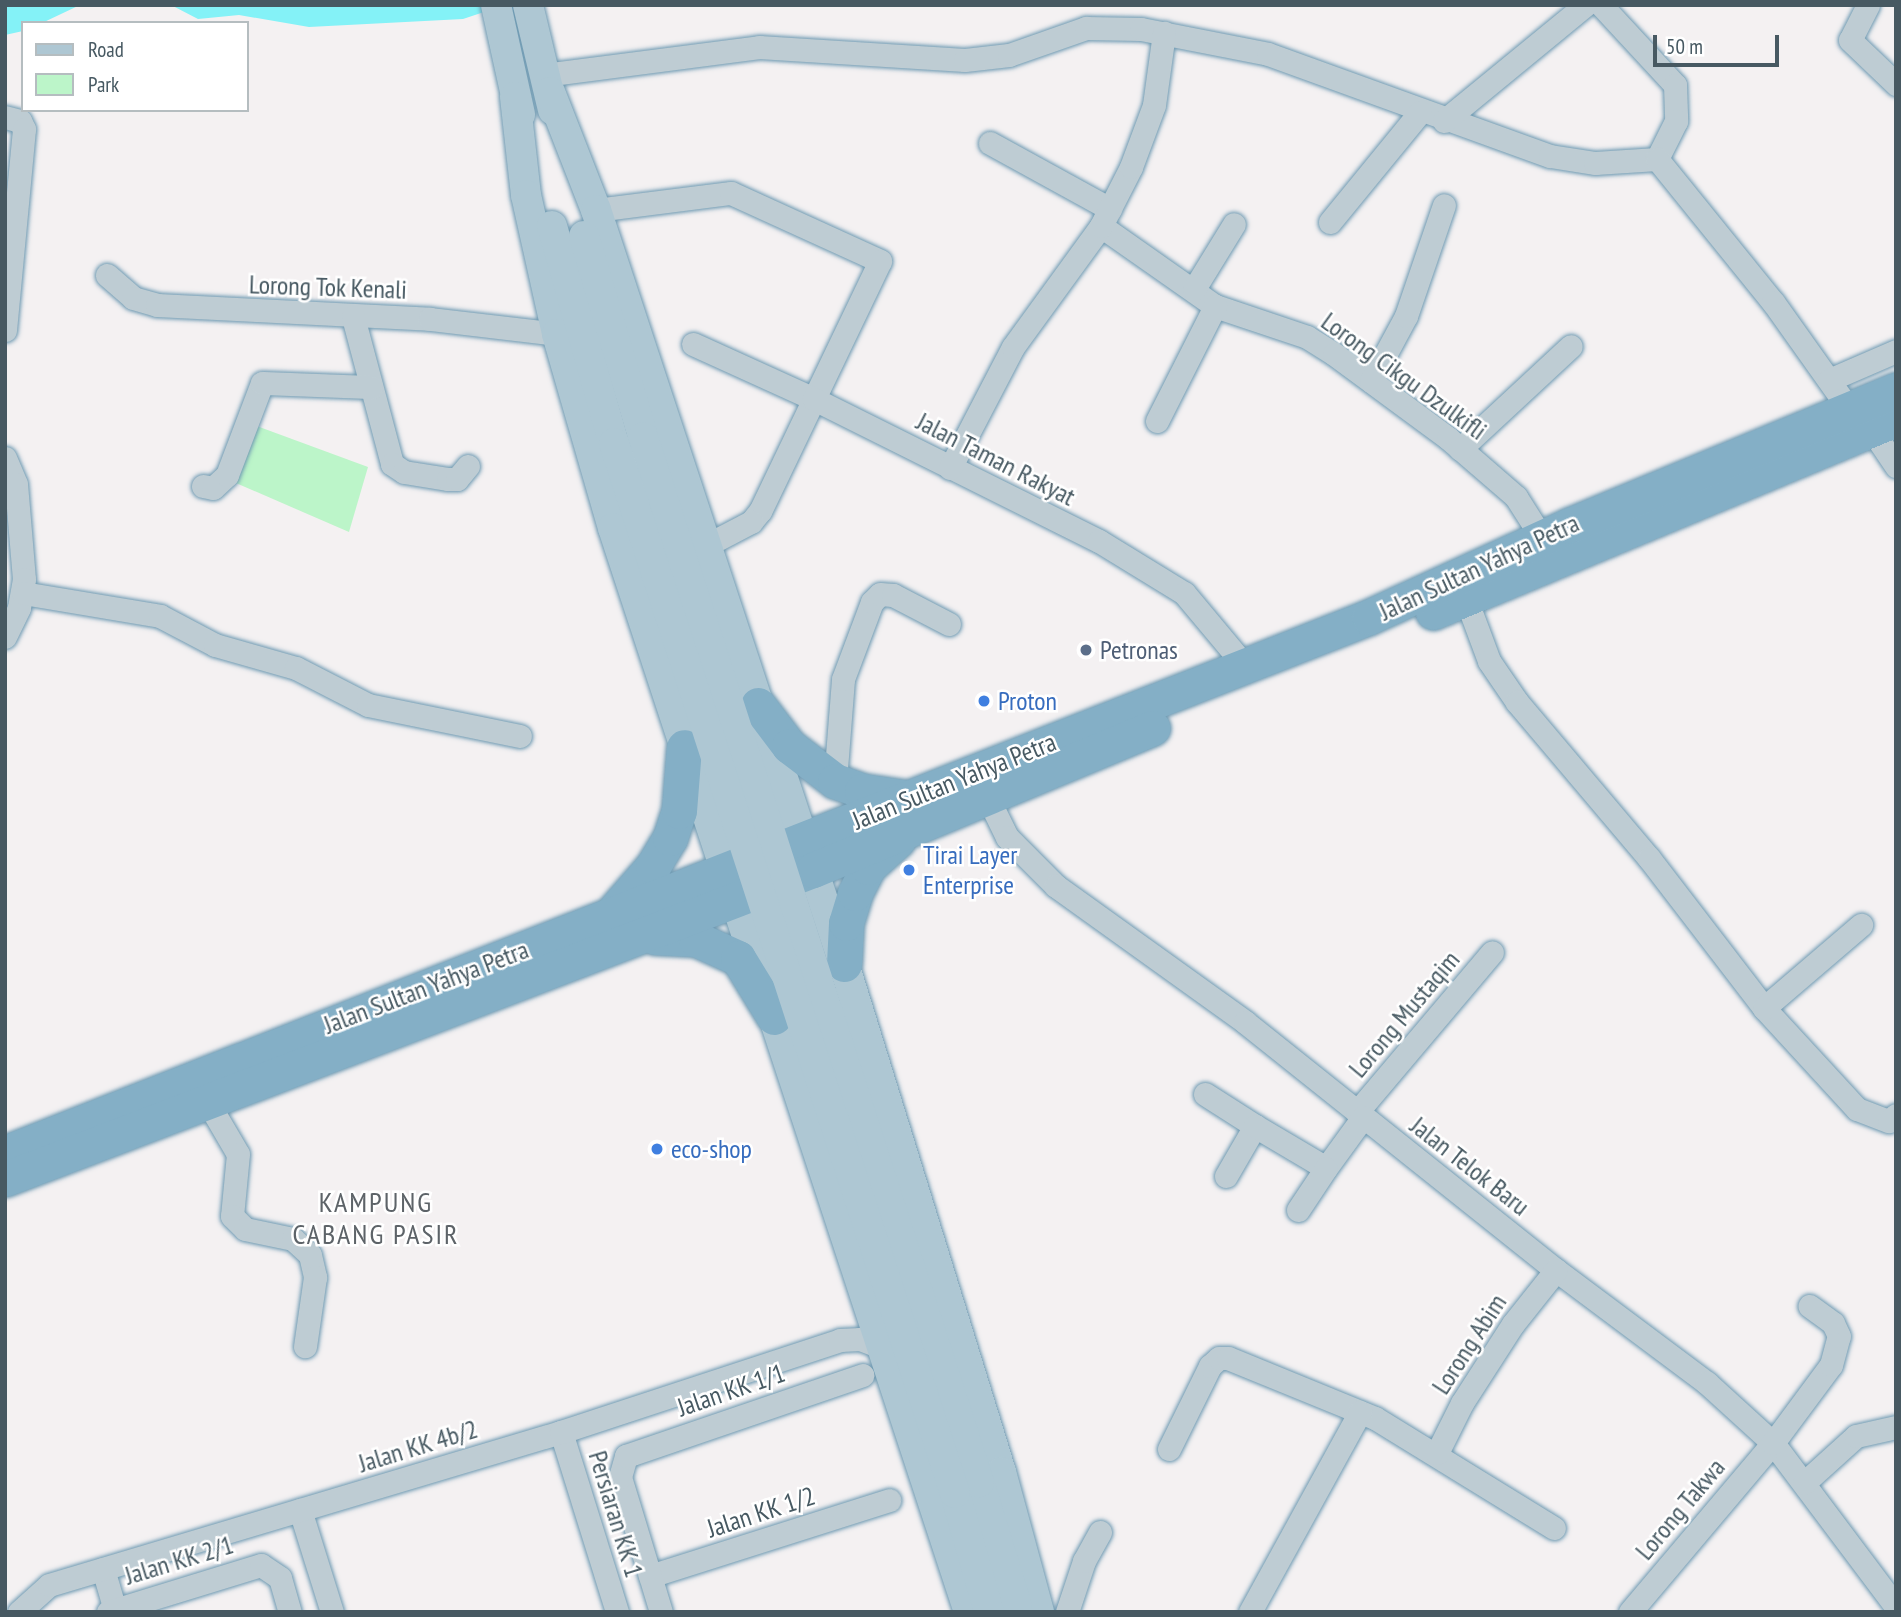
<!DOCTYPE html>
<style>
body{margin:0}
#map{position:relative;width:1901px;height:1617px;overflow:hidden;background:#f4f1f2;font-family:"PT Sans Narrow",sans-serif}
div>[style]{position:absolute}
.green>*{inset:0;background:#bcf5c9}
.water>*{inset:0;background:#84f2f7}
.roads{filter:drop-shadow(0 0 2px #6f9ab2) drop-shadow(0 0 2px #6f9ab2)}
.minor>*{height:23px;margin:-11.5px;padding:0 11.5px;transform-origin:11.5px;border-radius:11.5px;background:#beccd3}
.major>*{height:30px;margin:-15px;padding:0 15px;transform-origin:15px;border-radius:15px;background:#aec7d3}
.highway>*{height:35px;margin:-17.5px;padding:0 17.5px;transform-origin:17.5px;border-radius:17.5px;background:#84afc6}
.major-bridge>*{height:30px;margin:-15px;padding:0 15px;transform-origin:15px;border-radius:15px;background:#aec7d3}
.dots>*{width:19px;height:19px;translate:-50% -50%;box-sizing:border-box;border:4px solid #fff;border-radius:50%}
span{translate:-50% -50%;white-space:nowrap;text-align:center;line-height:1.15;-webkit-text-stroke:5px #fff;paint-order:stroke}
.street-label{font-size:26px;color:#475962}
.service-label{font-size:26px;color:#4e5e75}
.left{translate:0 -50%;text-align:left}
.shop-label{font-size:26px;color:#366cbe}
.neighbourhood-label{font-size:28px;color:#5d6368;letter-spacing:2px}
.frame{position:absolute;inset:0;border:7px solid #475962;pointer-events:none}
.legend{position:absolute;left:21px;top:21px;width:228px;height:91px;box-sizing:border-box;background:#fff;border:2px solid #b5bdc0;margin:0;padding:9px 12px;list-style:none;font-size:21px;color:#475962}
.legend li{display:flex;align-items:center;gap:14px;height:35px}
.legend b{width:35px;border:2px solid #b5bdc0}
.scale{position:absolute;left:1653px;top:35px;width:126px;height:32px;box-sizing:border-box;border:4px solid #475962;border-top:0;padding-left:9px;font-size:21px;line-height:24px;white-space:nowrap;color:#475962;-webkit-text-stroke:5px #fff;paint-order:stroke}
</style>
<div id="map">
<div class="green">
<div style="clip-path:polygon(254px 425px,368px 467px,349px 532px,229px 480px)"></div>
</div>
<div class="water">
<div style="clip-path:polygon(5px 5px,80px 5px,42px 23px,23px 23px,23px 31px,5px 35px)"></div>
<div style="clip-path:polygon(171px 5px,505px 5px,463px 19px,309px 27px,239px 15px,198px 19px)"></div>
</div>
<div class="roads">
<div class="minor">
<div style="left:1601px;top:5px;width:109px;rotate:47.2deg"></div>
<div style="left:1675px;top:85px;width:36px;rotate:88deg"></div>
<div style="left:1676px;top:121px;width:42px;rotate:116.6deg"></div>
<div style="left:1868px;top:5px;width:39px;rotate:117deg"></div>
<div style="left:1850px;top:40px;width:64px;rotate:43.7deg"></div>
<div style="left:544px;top:75px;width:217px;rotate:-7.4deg"></div>
<div style="left:759px;top:47px;width:206px;rotate:3.6deg"></div>
<div style="left:965px;top:60px;width:44px;rotate:-6.5deg"></div>
<div style="left:1009px;top:55px;width:82px;rotate:-19.3deg"></div>
<div style="left:1086px;top:28px;width:55px;rotate:1deg"></div>
<div style="left:1141px;top:29px;width:129px;rotate:11.1deg"></div>
<div style="left:1268px;top:54px;width:300px;rotate:19.9deg"></div>
<div style="left:1550px;top:156px;width:46px;rotate:8.8deg"></div>
<div style="left:1595px;top:163px;width:62px;rotate:-3.7deg"></div>
<div style="left:1657px;top:159px;width:184px;rotate:51deg"></div>
<div style="left:1773px;top:302px;width:131px;rotate:54.6deg"></div>
<div style="left:5px;top:117px;width:16px;rotate:15deg"></div>
<div style="left:20px;top:121px;width:9px;rotate:63deg"></div>
<div style="left:24px;top:129px;width:202px;rotate:95.4deg"></div>
<div style="left:1444px;top:121px;width:183px;rotate:-39.4deg"></div>
<div style="left:990px;top:143px;width:137px;rotate:28.8deg"></div>
<div style="left:596px;top:210px;width:136px;rotate:-7.2deg"></div>
<div style="left:731px;top:193px;width:164px;rotate:24.5deg"></div>
<div style="left:880px;top:261px;width:277px;rotate:115.6deg"></div>
<div style="left:760px;top:511px;width:14px;rotate:129deg"></div>
<div style="left:751px;top:522px;width:52px;rotate:152.4deg"></div>
<div style="left:1330px;top:222px;width:142px;rotate:-50.7deg"></div>
<div style="left:1101px;top:226px;width:139px;rotate:35.1deg"></div>
<div style="left:1215px;top:306px;width:97px;rotate:18.6deg"></div>
<div style="left:1307px;top:337px;width:32px;rotate:32deg"></div>
<div style="left:1334px;top:354px;width:142px;rotate:36.4deg"></div>
<div style="left:1448px;top:438px;width:90px;rotate:40.9deg"></div>
<div style="left:1516px;top:497px;width:49px;rotate:57.6deg"></div>
<div style="left:107px;top:275px;width:35px;rotate:41deg"></div>
<div style="left:133px;top:298px;width:25px;rotate:16deg"></div>
<div style="left:157px;top:305px;width:273px;rotate:2.9deg"></div>
<div style="left:430px;top:319px;width:128px;rotate:6.7deg"></div>
<div style="left:1194px;top:289px;width:76px;rotate:-58.4deg"></div>
<div style="left:353px;top:317px;width:152px;rotate:75.1deg"></div>
<div style="left:392px;top:464px;width:14px;rotate:34deg"></div>
<div style="left:404px;top:472px;width:45px;rotate:9deg"></div>
<div style="left:448px;top:479px;width:9px"></div>
<div style="left:457px;top:479px;width:17px;rotate:-50deg"></div>
<div style="left:693px;top:344px;width:133px;rotate:24.4deg"></div>
<div style="left:814px;top:399px;width:318px;rotate:26.5deg"></div>
<div style="left:1099px;top:541px;width:100px;rotate:31.5deg"></div>
<div style="left:1184px;top:593px;width:95px;rotate:50.1deg"></div>
<div style="left:1829px;top:380px;width:73px;rotate:-23.4deg"></div>
<div style="left:1371px;top:381px;width:74px;rotate:-61.7deg"></div>
<div style="left:1406px;top:316px;width:117px;rotate:-71.1deg"></div>
<div style="left:1157px;top:421px;width:129px;rotate:-63.2deg"></div>
<div style="left:1871px;top:429px;width:45px;rotate:56deg"></div>
<div style="left:1460px;top:449px;width:151px;rotate:-42.9deg"></div>
<div style="left:5px;top:458px;width:28px;rotate:67deg"></div>
<div style="left:16px;top:484px;width:95px;rotate:85.2deg"></div>
<div style="left:24px;top:579px;width:29px;rotate:100deg"></div>
<div style="left:19px;top:608px;width:32px;rotate:116deg"></div>
<div style="left:950px;top:468px;width:136px;rotate:-62.5deg"></div>
<div style="left:1013px;top:347px;width:150px;rotate:-54deg"></div>
<div style="left:1101px;top:226px;width:66px;rotate:-63deg"></div>
<div style="left:1131px;top:167px;width:66px;rotate:-69.6deg"></div>
<div style="left:1154px;top:105px;width:73px;rotate:-82.1deg"></div>
<div style="left:203px;top:486px;width:10px;rotate:11deg"></div>
<div style="left:213px;top:488px;width:19px;rotate:-43deg"></div>
<div style="left:227px;top:475px;width:98px;rotate:-69.2deg"></div>
<div style="left:262px;top:383px;width:109px;rotate:2.1deg"></div>
<div style="left:23px;top:593px;width:139px;rotate:9.5deg"></div>
<div style="left:160px;top:616px;width:62px;rotate:27.8deg"></div>
<div style="left:215px;top:645px;width:84px;rotate:15.9deg"></div>
<div style="left:296px;top:668px;width:81px;rotate:27.2deg"></div>
<div style="left:368px;top:705px;width:155px;rotate:11.5deg"></div>
<div style="left:1466px;top:599px;width:66px;rotate:69.6deg"></div>
<div style="left:1489px;top:661px;width:50px;rotate:55.7deg"></div>
<div style="left:1517px;top:702px;width:204px;rotate:49.8deg"></div>
<div style="left:1649px;top:858px;width:189px;rotate:52.5deg"></div>
<div style="left:1764px;top:1008px;width:137px;rotate:47.4deg"></div>
<div style="left:1857px;top:1109px;width:34px;rotate:21deg"></div>
<div style="left:1889px;top:1121px;width:9px;rotate:-41deg"></div>
<div style="left:835px;top:781px;width:102px;rotate:-85.5deg"></div>
<div style="left:843px;top:679px;width:82px;rotate:-69.4deg"></div>
<div style="left:872px;top:602px;width:11px;rotate:-45deg"></div>
<div style="left:880px;top:594px;width:13px;rotate:4deg"></div>
<div style="left:893px;top:595px;width:63px;rotate:27.4deg"></div>
<div style="left:987px;top:796px;width:46px;rotate:64deg"></div>
<div style="left:1007px;top:837px;width:69px;rotate:45deg"></div>
<div style="left:1056px;top:886px;width:233px;rotate:35.7deg"></div>
<div style="left:1245px;top:1022px;width:398px;rotate:38.6deg"></div>
<div style="left:1556px;top:1270px;width:189px;rotate:36.8deg"></div>
<div style="left:1707px;top:1383px;width:89px;rotate:42.3deg"></div>
<div style="left:1773px;top:1443px;width:205px;rotate:53.1deg"></div>
<div style="left:1764px;top:1008px;width:128px;rotate:-40.6deg"></div>
<div style="left:1205px;top:1094px;width:59px;rotate:32.6deg"></div>
<div style="left:207px;top:1101px;width:61px;rotate:59.7deg"></div>
<div style="left:238px;top:1154px;width:62px;rotate:95.5deg"></div>
<div style="left:232px;top:1216px;width:18px;rotate:45deg"></div>
<div style="left:245px;top:1229px;width:49px;rotate:11.8deg"></div>
<div style="left:293px;top:1239px;width:23px;rotate:43deg"></div>
<div style="left:310px;top:1255px;width:23px;rotate:77deg"></div>
<div style="left:315px;top:1277px;width:70px;rotate:98.2deg"></div>
<div style="left:1357px;top:1112px;width:209px;rotate:-49.8deg"></div>
<div style="left:1226px;top:1176px;width:58px;rotate:-59.9deg"></div>
<div style="left:1255px;top:1126px;width:82px;rotate:30.6deg"></div>
<div style="left:1326px;top:1168px;width:63px;rotate:-54deg"></div>
<div style="left:1298px;top:1210px;width:50px;rotate:-56.3deg"></div>
<div style="left:561px;top:1432px;width:189px;rotate:72.7deg"></div>
<div style="left:1169px;top:1449px;width:93px;rotate:-63.7deg"></div>
<div style="left:1210px;top:1366px;width:12px;rotate:-42deg"></div>
<div style="left:1219px;top:1358px;width:9px"></div>
<div style="left:1228px;top:1358px;width:159px;rotate:22.2deg"></div>
<div style="left:1375px;top:1418px;width:210px;rotate:31.6deg"></div>
<div style="left:1437px;top:1453px;width:56px;rotate:-63.4deg"></div>
<div style="left:1462px;top:1403px;width:94px;rotate:-57.2deg"></div>
<div style="left:1513px;top:1324px;width:69px;rotate:-51.5deg"></div>
<div style="left:1804px;top:1483px;width:70px;rotate:-42.1deg"></div>
<div style="left:1856px;top:1436px;width:41px;rotate:-12.7deg"></div>
<div style="left:300px;top:1510px;width:107px;rotate:72.6deg"></div>
<div style="left:103px;top:1569px;width:43px;rotate:73.7deg"></div>
<div style="left:650px;top:1576px;width:251px;rotate:-17.6deg"></div>
<div style="left:19px;top:1612px;width:40px;rotate:-42deg"></div>
<div style="left:49px;top:1585px;width:534px;rotate:-16.64deg"></div>
<div style="left:561px;top:1432px;width:294px;rotate:-18.2deg"></div>
<div style="left:840px;top:1340px;width:20px;rotate:-3deg"></div>
<div style="left:860px;top:1339px;width:22px;rotate:21deg"></div>
<div style="left:108px;top:1612px;width:160px;rotate:-17.1deg"></div>
<div style="left:261px;top:1565px;width:23px;rotate:34deg"></div>
<div style="left:280px;top:1578px;width:35px;rotate:74deg"></div>
<div style="left:661px;top:1612px;width:141px;rotate:-106.9deg"></div>
<div style="left:620px;top:1477px;width:22px;rotate:-74deg"></div>
<div style="left:626px;top:1456px;width:250px;rotate:-18.9deg"></div>
<div style="left:1067px;top:1612px;width:54px;rotate:-71.6deg"></div>
<div style="left:1084px;top:1561px;width:33px;rotate:-61deg"></div>
<div style="left:1250px;top:1612px;width:228px;rotate:-61.2deg"></div>
<div style="left:1630px;top:1612px;width:221px;rotate:-49.8deg"></div>
<div style="left:1773px;top:1443px;width:97px;rotate:-53.4deg"></div>
<div style="left:1831px;top:1365px;width:30px;rotate:-75deg"></div>
<div style="left:1839px;top:1336px;width:14px;rotate:-115deg"></div>
<div style="left:1833px;top:1323px;width:29px;rotate:-144deg"></div>
</div>
<div class="major">
<div style="left:496px;top:5px;width:112px;rotate:77.6deg"></div>
<div style="left:528px;top:5px;width:108px;rotate:76.6deg"></div>
<div style="left:550px;top:92px;width:127px;rotate:68.7deg"></div>
<div style="left:596px;top:210px;width:794px;rotate:71.79deg"></div>
<div style="left:844px;top:964px;width:532px;rotate:72.83deg"></div>
<div style="left:1001px;top:1472px;width:145px;rotate:74.8deg"></div>
<div style="left:515px;top:97px;width:99px;rotate:83.6deg"></div>
<div style="left:526px;top:195px;width:142px;rotate:77.4deg"></div>
<div style="left:557px;top:334px;width:202px;rotate:73.9deg"></div>
<div style="left:613px;top:528px;width:1141px;rotate:71.82deg"></div>
<div style="left:552px;top:226px;width:226px;rotate:74.1deg"></div>
<div style="left:584px;top:236px;width:209px;rotate:73.6deg"></div>
<div style="left:979px;top:1482px;width:130px;rotate:73deg"></div>
<div style="left:955px;top:1493px;width:124px;rotate:74.1deg"></div>
</div>
<div class="highway">
<div style="left:1433px;top:612px;width:502px;rotate:-22.63deg"></div>
<div style="left:758px;top:705px;width:51px;rotate:52.9deg"></div>
<div style="left:789px;top:746px;width:58px;rotate:37.3deg"></div>
<div style="left:835px;top:781px;width:29px;rotate:20deg"></div>
<div style="left:862px;top:791px;width:47px;rotate:8.7deg"></div>
<div style="left:614px;top:911px;width:60px;rotate:-49.1deg"></div>
<div style="left:653px;top:866px;width:33px;rotate:-59deg"></div>
<div style="left:670px;top:838px;width:28px;rotate:-72deg"></div>
<div style="left:679px;top:811px;width:64px;rotate:-85.5deg"></div>
<div style="left:655px;top:937px;width:41px;rotate:2.8deg"></div>
<div style="left:696px;top:939px;width:46px;rotate:24.3deg"></div>
<div style="left:738px;top:958px;width:69px;rotate:58.6deg"></div>
<div style="left:844px;top:964px;width:41px;rotate:-87.2deg"></div>
<div style="left:846px;top:923px;width:31px;rotate:-73deg"></div>
<div style="left:855px;top:893px;width:29px;rotate:-63deg"></div>
<div style="left:868px;top:867px;width:40px;rotate:-42deg"></div>
<div style="left:5px;top:1153px;width:1466px;rotate:-21.45deg"></div>
<div style="left:1369px;top:617px;width:221px;rotate:-24.6deg"></div>
<div style="left:1570px;top:525px;width:353px;rotate:-22.5deg"></div>
<div style="left:5px;top:1179px;width:865px;rotate:-20.93deg"></div>
<div style="left:813px;top:870px;width:368px;rotate:-22.7deg"></div>
</div>
</div>
<div class="major-bridge">
<div style="left:643px;top:437px;width:1098px;rotate:72.18deg"></div>
<div style="left:614px;top:443px;width:1104px;rotate:72.01deg"></div>
</div>
<div class="dots">
<div style="left:1086px;top:650px;background:#5c6f8a"></div>
<div style="left:984px;top:701px;background:#3f7fe0"></div>
<div style="left:909px;top:870px;background:#3f7fe0"></div>
<div style="left:657px;top:1149px;background:#3f7fe0"></div>
</div>
<div class="street-label">
<span style="left:328px;top:287px;rotate:2deg">Lorong Tok Kenali</span>
<span style="left:1404px;top:376px;rotate:36deg">Lorong Cikgu Dzulkifli</span>
<span style="left:996px;top:459px;rotate:27deg">Jalan Taman Rakyat</span>
<span style="left:1479px;top:567px;rotate:-25deg">Jalan Sultan Yahya Petra</span>
<span style="left:954px;top:781px;rotate:-22deg">Jalan Sultan Yahya Petra</span>
<span style="left:426px;top:987px;rotate:-21deg">Jalan Sultan Yahya Petra</span>
<span style="left:1404px;top:1014px;rotate:-50deg">Lorong Mustaqim</span>
<span style="left:1470px;top:1166px;rotate:38deg">Jalan Telok Baru</span>
<span style="left:1469px;top:1344px;rotate:-57deg">Lorong Abim</span>
<span style="left:731px;top:1390px;rotate:-19deg">Jalan KK 1/1</span>
<span style="left:418px;top:1446px;rotate:-17deg">Jalan KK 4b/2</span>
<span style="left:1680px;top:1509px;rotate:-50deg">Lorong Takwa</span>
<span style="left:761px;top:1512px;rotate:-18deg">Jalan KK 1/2</span>
<span style="left:616px;top:1514px;rotate:73deg">Persiaran KK 1</span>
<span style="left:179px;top:1560px;rotate:-17deg">Jalan KK 2/1</span>
</div>
<div class="service-label">
<span class="left" style="left:1100px;top:650px">Petronas</span>
</div>
<div class="shop-label">
<span class="left" style="left:998px;top:701px">Proton</span>
<span class="left" style="left:923px;top:870px">Tirai Layer<br>Enterprise</span>
<span class="left" style="left:671px;top:1149px">eco-shop</span>
</div>
<div class="neighbourhood-label">
<span style="left:376px;top:1218px">KAMPUNG<br>CABANG PASIR</span>
</div>
<div class="frame"></div>
<ul class="legend">
<li><b style="height:9px;background:#aec7d3"></b>Road</li>
<li><b style="height:19px;background:#bcf5c9"></b>Park</li>
</ul>
<div class="scale">50 m</div>
</div>
